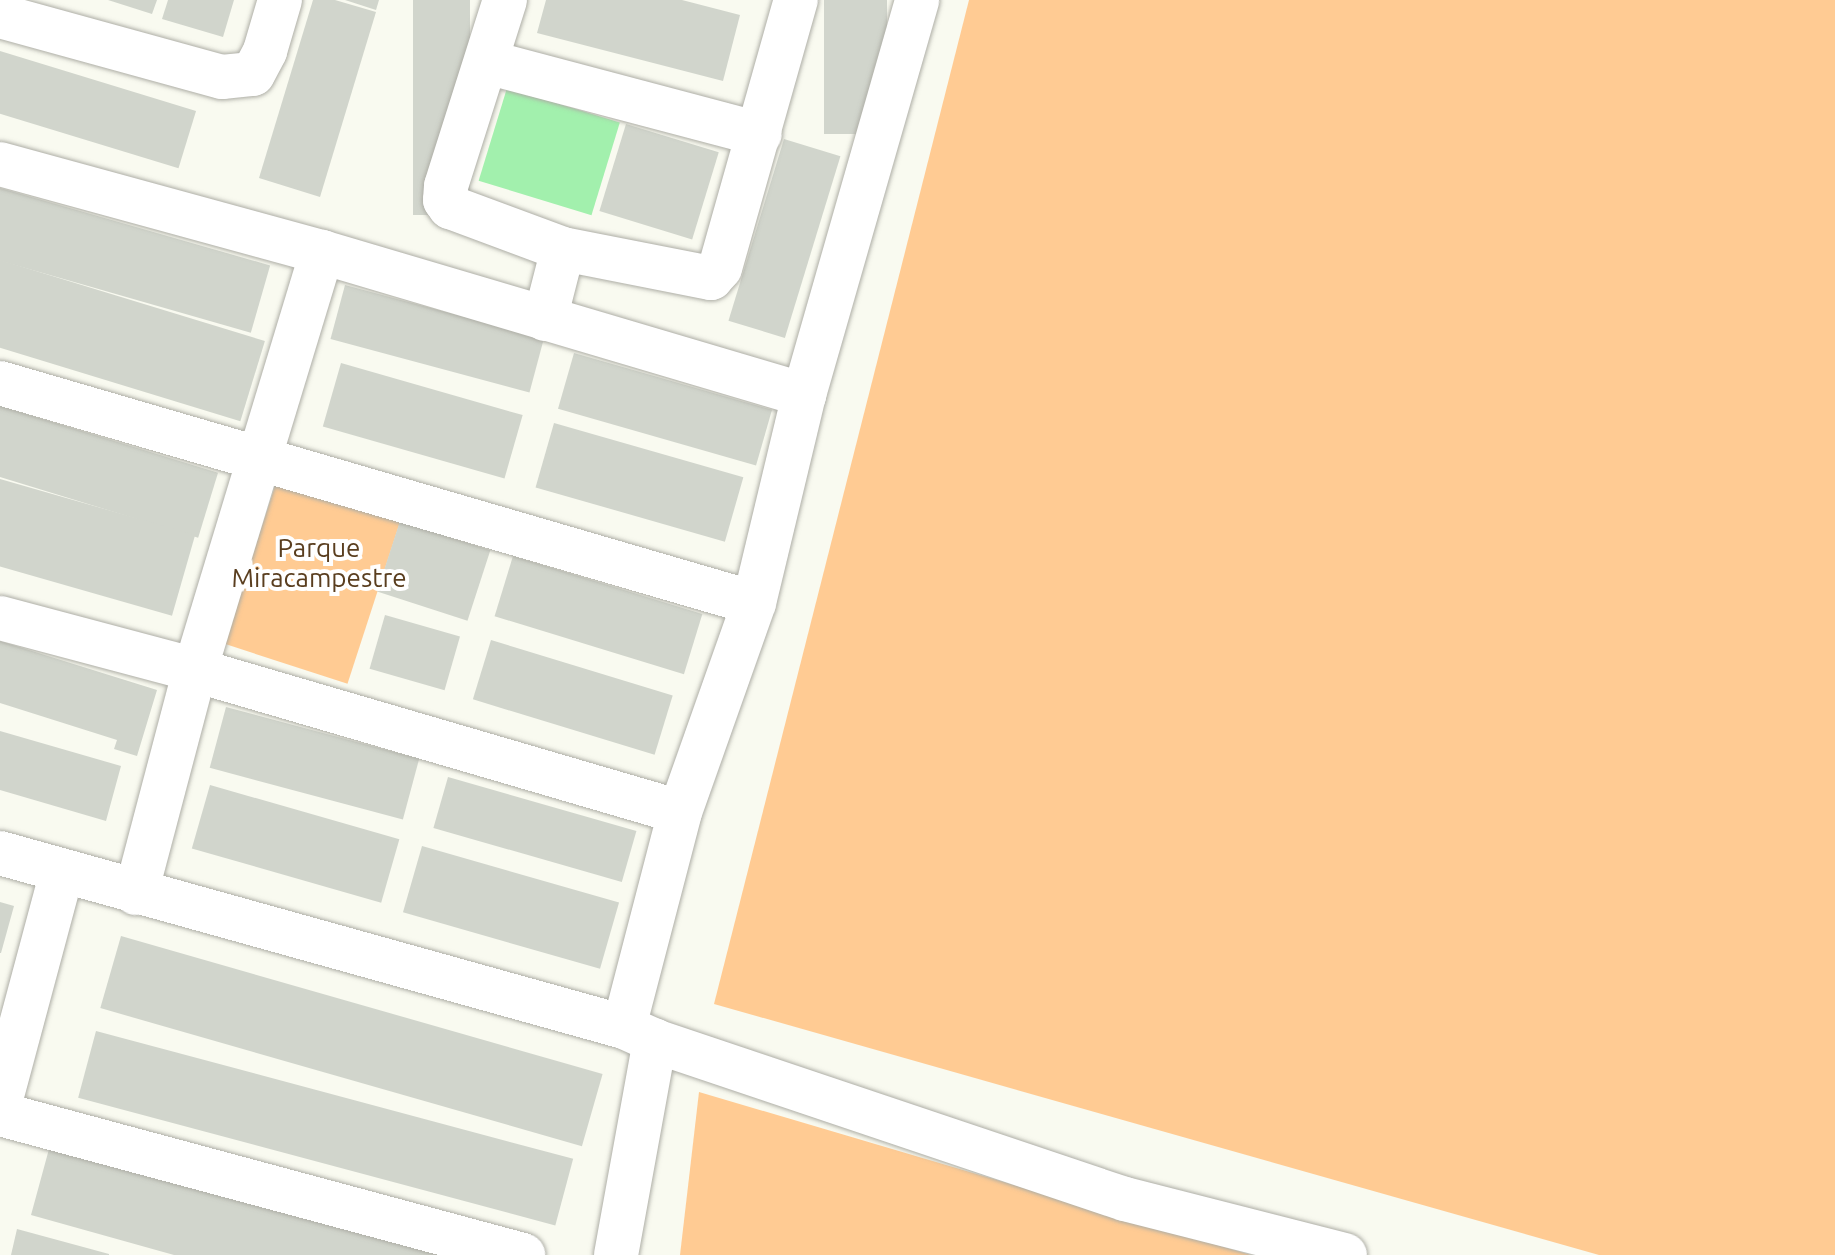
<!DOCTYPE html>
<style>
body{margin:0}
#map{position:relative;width:1835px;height:1255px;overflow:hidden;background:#f9faf0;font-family:Ubuntu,sans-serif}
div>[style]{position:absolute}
.green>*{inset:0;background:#ffcb93;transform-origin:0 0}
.water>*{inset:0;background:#a2f0ad;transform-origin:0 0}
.building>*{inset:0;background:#d1d5cc;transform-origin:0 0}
.roads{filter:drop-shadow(0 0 2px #aeaea6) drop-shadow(0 0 2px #aeaea6)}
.minor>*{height:44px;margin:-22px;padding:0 22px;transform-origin:22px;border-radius:22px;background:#fff}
span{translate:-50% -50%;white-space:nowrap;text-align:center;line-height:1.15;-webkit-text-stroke:8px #fff;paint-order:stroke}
.park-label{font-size:26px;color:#5a3e1f}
</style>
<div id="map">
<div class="green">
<div style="clip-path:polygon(969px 0,1835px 0,1835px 1255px,1599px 1255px,714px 1004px)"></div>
<div style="left:277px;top:480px;width:130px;height:172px;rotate:18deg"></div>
<div style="clip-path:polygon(699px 1092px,1251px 1255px,680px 1255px)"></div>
</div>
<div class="water">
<div style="left:507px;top:88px;width:118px;height:97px;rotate:17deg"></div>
</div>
<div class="building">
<div style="clip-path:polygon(108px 0,157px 0,152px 14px)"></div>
<div style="clip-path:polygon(168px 0,234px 0,223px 37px,162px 19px)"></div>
<div style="clip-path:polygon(313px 0,335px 0,376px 12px,320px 197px,259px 178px)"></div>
<div style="clip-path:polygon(345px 0,379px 0,376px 10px)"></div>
<div style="left:413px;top:0;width:57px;height:215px"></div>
<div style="clip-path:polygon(546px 0,682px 0,740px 15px,723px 81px,537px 33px)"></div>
<div style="left:824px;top:0;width:63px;height:134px"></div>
<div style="left:0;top:51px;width:205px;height:60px;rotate:17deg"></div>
<div style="left:626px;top:124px;width:97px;height:91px;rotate:17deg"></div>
<div style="left:784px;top:139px;width:59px;height:190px;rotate:17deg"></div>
<div style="left:0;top:188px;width:281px;height:70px;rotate:16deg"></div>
<div style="left:0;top:260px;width:277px;height:84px;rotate:17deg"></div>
<div style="left:345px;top:285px;width:206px;height:56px;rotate:15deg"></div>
<div style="left:574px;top:353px;width:206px;height:58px;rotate:16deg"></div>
<div style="left:341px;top:363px;width:189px;height:66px;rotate:16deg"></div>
<div style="left:0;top:406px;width:228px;height:68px;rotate:17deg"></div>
<div style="left:554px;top:423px;width:197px;height:67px;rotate:16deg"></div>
<div style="left:0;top:479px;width:203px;height:84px;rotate:16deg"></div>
<div style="left:400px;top:521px;width:95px;height:74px;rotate:18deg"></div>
<div style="left:513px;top:556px;width:198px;height:63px;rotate:17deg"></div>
<div style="left:385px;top:615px;width:78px;height:56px;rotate:16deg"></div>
<div style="left:491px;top:640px;width:190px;height:62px;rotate:17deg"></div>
<div style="clip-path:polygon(0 641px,157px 690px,137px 756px,114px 749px,117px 740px,0 703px)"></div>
<div style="left:226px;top:707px;width:200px;height:63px;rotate:15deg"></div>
<div style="clip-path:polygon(0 731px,121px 766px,106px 821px,0 790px)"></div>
<div style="left:448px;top:777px;width:196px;height:53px;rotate:16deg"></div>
<div style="left:210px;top:785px;width:197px;height:66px;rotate:16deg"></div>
<div style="left:422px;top:846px;width:205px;height:69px;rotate:16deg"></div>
<div style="clip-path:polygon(0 902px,14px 906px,1px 953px,0 953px)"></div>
<div style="left:121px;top:936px;width:501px;height:75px;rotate:16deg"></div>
<div style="left:96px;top:1031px;width:494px;height:69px;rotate:15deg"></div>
<div style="clip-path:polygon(52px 1138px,469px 1255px,174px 1255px,31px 1215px)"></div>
<div style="clip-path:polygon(17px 1229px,109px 1254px,109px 1255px,11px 1255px)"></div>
</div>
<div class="roads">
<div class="minor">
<div style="left:505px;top:0;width:195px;rotate:107.6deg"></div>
<div style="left:446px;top:186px;width:14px;rotate:94deg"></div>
<div style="left:445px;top:200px;width:9px;rotate:54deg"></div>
<div style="left:450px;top:207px;width:121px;rotate:20.4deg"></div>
<div style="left:563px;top:249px;width:151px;rotate:11.1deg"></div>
<div style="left:711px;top:278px;width:13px;rotate:-48deg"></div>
<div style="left:720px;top:268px;width:279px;rotate:-74.2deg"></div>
<div style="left:0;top:16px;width:230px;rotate:15.4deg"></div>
<div style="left:222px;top:77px;width:31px;rotate:-6deg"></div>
<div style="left:253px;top:74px;width:26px;rotate:-62deg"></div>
<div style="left:265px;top:51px;width:53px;rotate:-73.6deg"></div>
<div style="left:487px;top:62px;width:282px;rotate:14.8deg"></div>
<div style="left:0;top:164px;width:334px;rotate:15.3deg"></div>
<div style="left:322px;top:252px;width:503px;rotate:16.52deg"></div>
<div style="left:545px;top:319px;width:72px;rotate:-75.6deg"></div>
<div style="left:0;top:383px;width:785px;rotate:16.27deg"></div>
<div style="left:0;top:618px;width:202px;rotate:14.9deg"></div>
<div style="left:195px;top:670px;width:505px;rotate:16.32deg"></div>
<div style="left:0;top:853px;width:648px;rotate:15.58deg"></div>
<div style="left:624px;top:1027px;width:34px;rotate:24deg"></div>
<div style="left:655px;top:1041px;width:496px;rotate:18.6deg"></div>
<div style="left:1125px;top:1199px;width:227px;rotate:14.3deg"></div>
<div style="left:136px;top:893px;width:231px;rotate:-75.2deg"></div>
<div style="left:195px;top:670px;width:437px;rotate:-73.1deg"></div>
<div style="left:624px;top:1027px;width:222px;rotate:-75.4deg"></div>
<div style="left:680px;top:812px;width:222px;rotate:-70.5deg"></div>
<div style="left:754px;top:603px;width:214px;rotate:-76.5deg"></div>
<div style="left:804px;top:395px;width:411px;rotate:-74deg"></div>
<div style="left:0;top:1103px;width:240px;rotate:-75deg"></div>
<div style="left:0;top:1114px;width:542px;rotate:15.09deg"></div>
<div style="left:616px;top:1255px;width:218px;rotate:-79.7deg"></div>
</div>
</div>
<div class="park-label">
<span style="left:319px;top:563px">Parque<br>Miracampestre</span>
</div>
</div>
